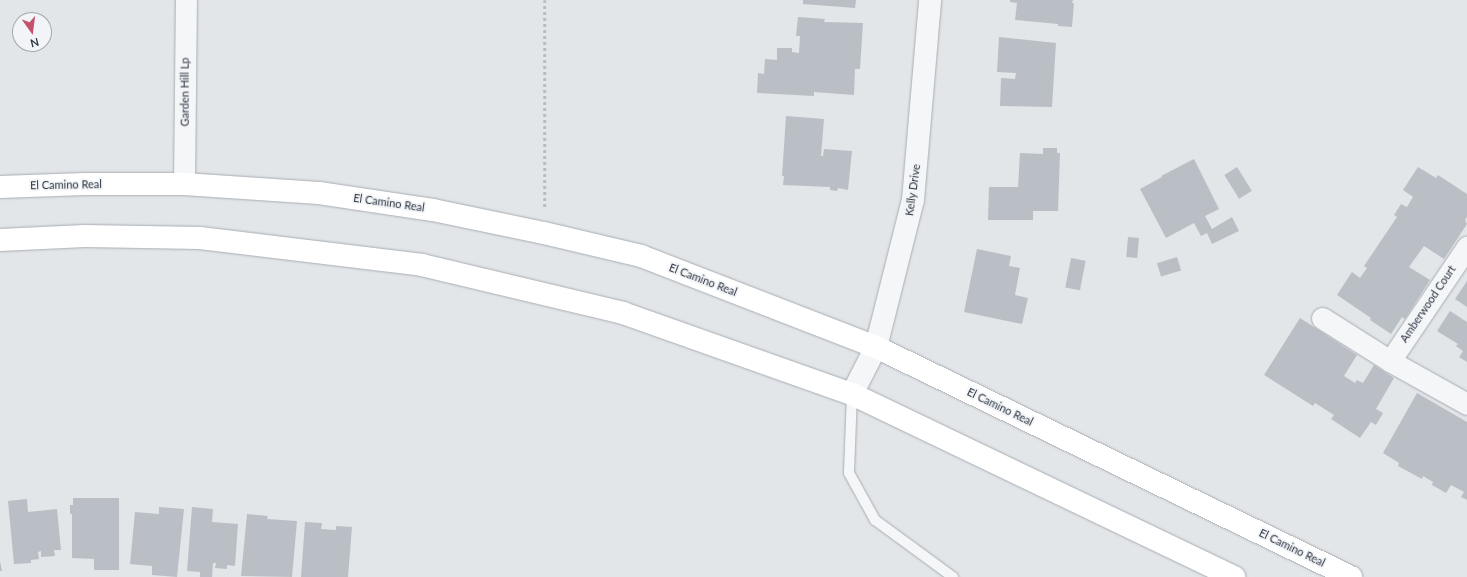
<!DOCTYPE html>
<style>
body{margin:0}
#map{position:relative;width:1467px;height:577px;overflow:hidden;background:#e2e6e9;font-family:Lato,sans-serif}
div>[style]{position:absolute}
.building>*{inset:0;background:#babfc6;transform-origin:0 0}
.path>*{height:2.5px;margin-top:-1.25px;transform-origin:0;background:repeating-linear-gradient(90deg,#b9bcc1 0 3px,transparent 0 6px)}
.roads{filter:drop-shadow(0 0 1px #a8adb3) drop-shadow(0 0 1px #a8adb3)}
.service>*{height:10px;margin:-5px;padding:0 5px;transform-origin:5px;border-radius:5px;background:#f5f6f8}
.minor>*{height:21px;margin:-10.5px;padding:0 10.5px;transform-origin:10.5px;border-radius:10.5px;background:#f5f6f8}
.tertiary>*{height:22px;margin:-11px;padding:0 11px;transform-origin:11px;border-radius:11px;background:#f5f6f8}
.primary>*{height:22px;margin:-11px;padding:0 11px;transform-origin:11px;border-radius:11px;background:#fff}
span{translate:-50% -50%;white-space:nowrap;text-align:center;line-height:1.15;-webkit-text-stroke:3.5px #f2f4f7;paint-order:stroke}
.street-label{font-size:11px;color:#2c3540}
.north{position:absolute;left:12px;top:12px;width:40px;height:40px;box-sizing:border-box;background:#f2f4f7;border:1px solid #a3a8ae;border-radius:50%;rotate:166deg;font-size:11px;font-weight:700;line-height:16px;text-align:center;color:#2c3540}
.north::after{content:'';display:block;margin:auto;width:14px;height:18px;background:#c4526b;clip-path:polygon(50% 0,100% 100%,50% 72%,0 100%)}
</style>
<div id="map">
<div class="building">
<div style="clip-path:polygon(803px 0,856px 0,855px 8px,803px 4px)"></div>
<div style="clip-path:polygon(1010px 0,1073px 0,1072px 3px,1074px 3px,1072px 27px,1058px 26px,1058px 24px,1015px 20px,1017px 3px,1010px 2px)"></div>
<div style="clip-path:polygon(798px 17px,825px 19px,824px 22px,863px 23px,860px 69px,855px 69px,854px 95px,814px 92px,814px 96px,757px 93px,758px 73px,764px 74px,765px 59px,777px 60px,777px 48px,792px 48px,792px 52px,799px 53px,800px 36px,796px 36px)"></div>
<div style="clip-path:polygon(999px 37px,1056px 43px,1052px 107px,1000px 106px,1001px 78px,1015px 79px,1016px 73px,997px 72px)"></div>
<div style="clip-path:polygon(786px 116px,824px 119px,821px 156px,823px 156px,824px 149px,852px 151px,848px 190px,838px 188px,837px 191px,830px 190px,830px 187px,783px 185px,784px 176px,782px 176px)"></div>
<div style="clip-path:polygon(1043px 148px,1057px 148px,1057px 153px,1060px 153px,1058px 211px,1033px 211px,1033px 220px,988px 220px,989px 187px,1018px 187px,1020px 153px,1043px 154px)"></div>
<div style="clip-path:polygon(1194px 159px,1219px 209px,1205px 216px,1212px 229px,1232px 217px,1239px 231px,1212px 244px,1207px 233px,1201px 236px,1194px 223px,1166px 238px,1140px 189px,1162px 177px,1161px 176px)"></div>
<div style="left:1237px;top:167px;width:28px;height:15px;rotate:58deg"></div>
<div style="clip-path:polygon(1418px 167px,1436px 178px,1438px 175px,1467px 194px,1467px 217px,1465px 220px,1467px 224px,1444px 259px,1424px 246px,1409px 267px,1430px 280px,1405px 319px,1402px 317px,1391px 334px,1370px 320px,1371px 318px,1337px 295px,1352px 272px,1360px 278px,1367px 268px,1364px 266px,1397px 217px,1394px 215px,1401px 204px,1407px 207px,1413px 197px,1403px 190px)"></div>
<div style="left:1128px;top:237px;width:11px;height:20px;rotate:5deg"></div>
<div style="clip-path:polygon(977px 249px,1011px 256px,1009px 266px,1020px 268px,1015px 295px,1028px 298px,1022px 324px,964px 312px)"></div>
<div style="left:1177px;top:257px;width:14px;height:21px;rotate:73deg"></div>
<div style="left:1071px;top:258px;width:15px;height:30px;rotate:11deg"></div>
<div style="clip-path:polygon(1467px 281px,1467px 307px,1455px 299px)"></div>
<div style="clip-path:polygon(1450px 311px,1467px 322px,1467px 362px,1459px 357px,1463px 351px,1456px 346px,1458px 344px,1437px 331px)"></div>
<div style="clip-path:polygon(1300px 318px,1357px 355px,1344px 376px,1355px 383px,1357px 380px,1363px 383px,1374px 365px,1394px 378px,1376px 409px,1383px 413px,1376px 425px,1371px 422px,1360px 438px,1331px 419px,1334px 415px,1315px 403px,1313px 406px,1264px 375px)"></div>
<div style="clip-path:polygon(1417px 393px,1467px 422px,1467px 500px,1461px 497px,1464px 492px,1451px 485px,1446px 493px,1432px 485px,1433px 482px,1423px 476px,1422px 479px,1398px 466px,1399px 463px,1383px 453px)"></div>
<div style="clip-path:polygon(73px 498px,119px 498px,119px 570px,94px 570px,94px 559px,72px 558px,72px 514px,70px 514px,70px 505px,73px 505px)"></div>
<div style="clip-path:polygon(27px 499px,28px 512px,57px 509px,61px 550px,54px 550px,55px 556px,41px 557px,41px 551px,38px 552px,39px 559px,31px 560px,31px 563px,14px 564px,8px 501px)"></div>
<div style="clip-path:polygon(159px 507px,184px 509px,177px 577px,152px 575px,152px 566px,130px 564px,135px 512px,159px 514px)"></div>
<div style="clip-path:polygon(192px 507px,213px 509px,212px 522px,238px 524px,235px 566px,227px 565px,227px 569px,215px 568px,216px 563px,213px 563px,212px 577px,200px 577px,200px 572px,187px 571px)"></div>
<div style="clip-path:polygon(247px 514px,268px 516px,267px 519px,297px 521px,292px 577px,241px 576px)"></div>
<div style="clip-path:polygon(305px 522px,322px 523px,321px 529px,336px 530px,336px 526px,352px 527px,348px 577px,301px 577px)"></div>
<div style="clip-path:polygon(0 561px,2px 571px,0 571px)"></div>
</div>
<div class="path">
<div style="left:545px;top:0;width:208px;rotate:90deg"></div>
</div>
<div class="roads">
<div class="service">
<div style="left:852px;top:394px;width:79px;rotate:92.2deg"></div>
<div style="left:849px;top:473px;width:54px;rotate:61deg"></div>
<div style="left:875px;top:520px;width:97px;rotate:36.2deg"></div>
</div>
<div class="minor">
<div style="left:184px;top:184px;width:184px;rotate:-89.4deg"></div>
<div style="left:1322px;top:318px;width:80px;rotate:32.3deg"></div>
<div style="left:1390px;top:361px;width:88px;rotate:29.2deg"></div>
<div style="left:1390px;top:361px;width:138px;rotate:-56deg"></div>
</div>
<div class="tertiary">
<div style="left:852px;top:394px;width:53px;rotate:-62.9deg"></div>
<div style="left:876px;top:347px;width:152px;rotate:-75.9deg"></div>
<div style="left:913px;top:200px;width:201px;rotate:-85.1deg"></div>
</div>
<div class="primary">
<div style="left:0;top:187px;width:85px;rotate:-2deg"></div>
<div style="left:85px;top:184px;width:99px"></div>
<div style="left:184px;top:184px;width:135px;rotate:3.8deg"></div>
<div style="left:319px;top:193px;width:115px;rotate:8.5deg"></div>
<div style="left:433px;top:210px;width:113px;rotate:11.7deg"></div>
<div style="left:544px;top:233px;width:100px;rotate:13.3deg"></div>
<div style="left:641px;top:256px;width:252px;rotate:21.2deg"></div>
<div style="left:876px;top:347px;width:528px;rotate:25.84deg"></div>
<div style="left:0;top:240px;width:85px;rotate:-2.7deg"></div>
<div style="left:85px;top:236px;width:115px;rotate:1deg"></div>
<div style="left:200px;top:238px;width:224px;rotate:6.9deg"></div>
<div style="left:422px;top:265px;width:207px;rotate:13.4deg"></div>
<div style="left:623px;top:313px;width:243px;rotate:19.5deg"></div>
<div style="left:852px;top:394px;width:424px;rotate:25.6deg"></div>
</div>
</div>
<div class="street-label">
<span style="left:185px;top:92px;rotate:-90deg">Garden Hill Lp</span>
<span style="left:66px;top:185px;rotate:-1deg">El Camino Real</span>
<span style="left:913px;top:190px;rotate:-82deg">Kelly Drive</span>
<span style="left:389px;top:203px;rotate:8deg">El Camino Real</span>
<span style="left:703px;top:280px;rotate:21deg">El Camino Real</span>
<span style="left:1428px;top:304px;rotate:-56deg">Amberwood Court</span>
<span style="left:1000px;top:407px;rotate:26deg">El Camino Real</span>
<span style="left:1292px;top:548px;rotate:26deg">El Camino Real</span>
</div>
<div class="north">N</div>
</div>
